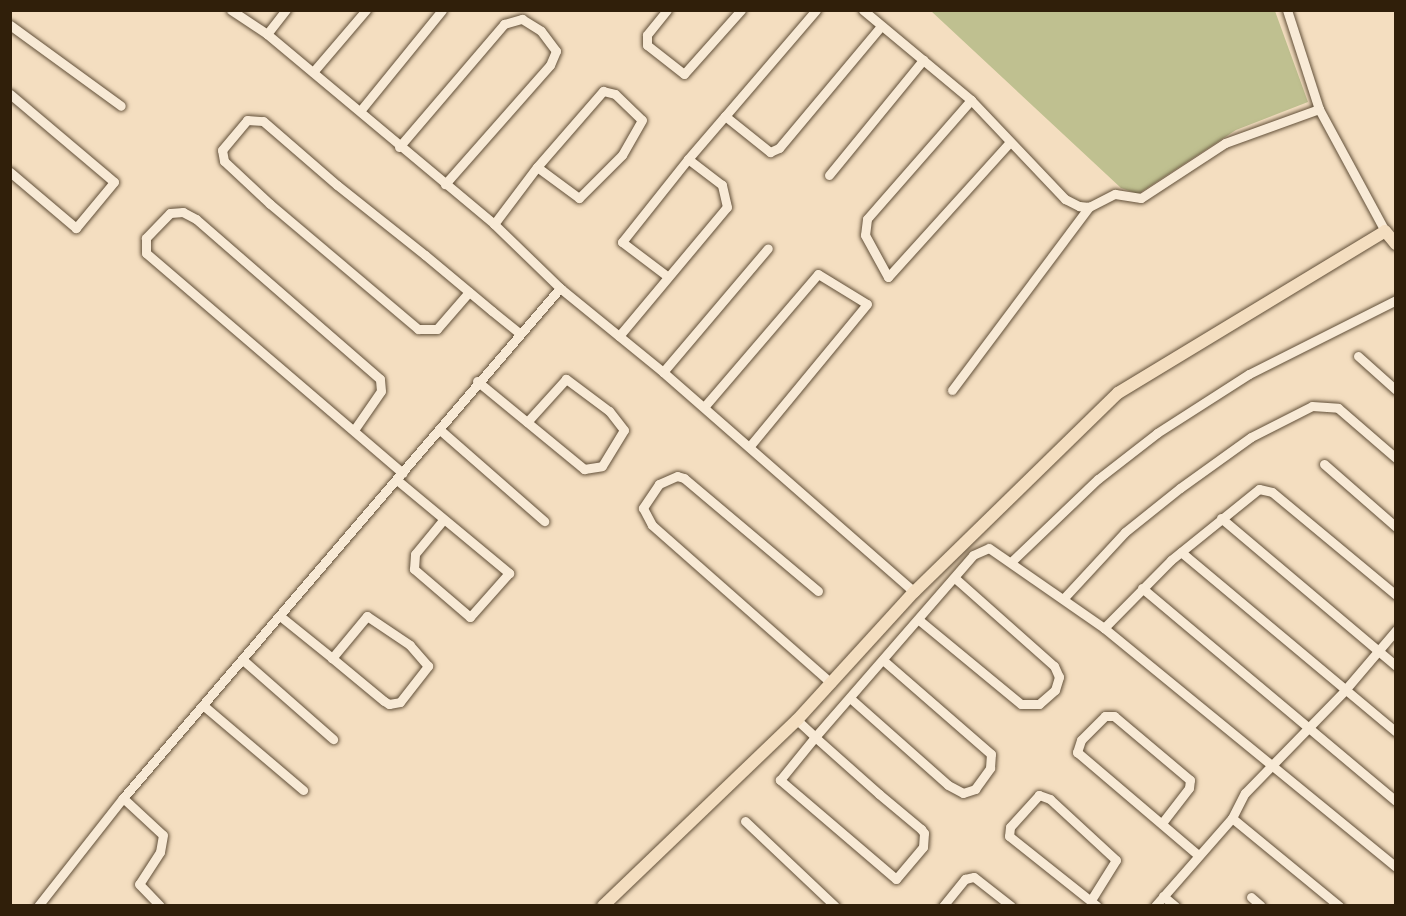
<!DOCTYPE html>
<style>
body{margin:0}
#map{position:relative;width:1406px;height:916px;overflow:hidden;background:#f4dec0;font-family:Cardo,serif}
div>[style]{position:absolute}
.green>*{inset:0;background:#bfc090}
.roads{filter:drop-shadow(0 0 2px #614f38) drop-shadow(0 0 2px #614f38)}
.minor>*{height:9px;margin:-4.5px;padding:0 4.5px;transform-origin:4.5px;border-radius:4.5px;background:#f8ead6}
.major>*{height:12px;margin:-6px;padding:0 6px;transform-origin:6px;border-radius:6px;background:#f4dec0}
span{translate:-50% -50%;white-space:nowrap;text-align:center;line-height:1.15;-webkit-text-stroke:4.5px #f8ead6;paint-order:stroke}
.frame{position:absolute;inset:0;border:12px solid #301f0a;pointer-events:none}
</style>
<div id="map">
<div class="green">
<div style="clip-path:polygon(931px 11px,1275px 11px,1308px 102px,1236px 130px,1138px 194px,1121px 188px)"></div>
</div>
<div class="roads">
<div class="minor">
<div style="left:231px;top:10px;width:43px;rotate:33.7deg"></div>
<div style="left:267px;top:34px;width:296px;rotate:39.9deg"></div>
<div style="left:494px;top:224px;width:92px;rotate:44.1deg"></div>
<div style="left:560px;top:288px;width:133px;rotate:39.2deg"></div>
<div style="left:663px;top:372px;width:334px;rotate:41.2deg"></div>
<div style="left:667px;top:10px;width:32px;rotate:129deg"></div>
<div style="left:647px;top:35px;width:10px;rotate:90deg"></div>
<div style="left:647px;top:45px;width:47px;rotate:38.1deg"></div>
<div style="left:684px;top:74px;width:86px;rotate:-48.3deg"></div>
<div style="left:816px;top:10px;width:140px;rotate:130.6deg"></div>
<div style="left:725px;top:116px;width:58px;rotate:38.7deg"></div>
<div style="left:770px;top:152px;width:10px;rotate:-24deg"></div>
<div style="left:779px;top:148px;width:159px;rotate:-50.1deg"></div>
<div style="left:863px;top:10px;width:141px;rotate:39.8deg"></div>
<div style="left:971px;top:100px;width:137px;rotate:46.5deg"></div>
<div style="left:1065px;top:199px;width:16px;rotate:27deg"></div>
<div style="left:1079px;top:206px;width:10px;rotate:6deg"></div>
<div style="left:1089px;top:207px;width:29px;rotate:-27deg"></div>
<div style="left:1115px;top:194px;width:26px;rotate:9deg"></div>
<div style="left:1141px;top:198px;width:100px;rotate:-33.2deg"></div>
<div style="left:1225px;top:143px;width:100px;rotate:-19.9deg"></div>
<div style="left:1287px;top:10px;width:104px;rotate:72.1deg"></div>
<div style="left:1319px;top:109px;width:139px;rotate:61.6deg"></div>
<div style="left:10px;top:25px;width:137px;rotate:36.1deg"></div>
<div style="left:267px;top:34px;width:31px;rotate:-52deg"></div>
<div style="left:313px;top:72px;width:82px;rotate:-49.5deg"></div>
<div style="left:10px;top:94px;width:136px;rotate:40.2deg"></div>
<div style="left:114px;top:182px;width:60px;rotate:129.6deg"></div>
<div style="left:76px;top:228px;width:87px;rotate:-139.7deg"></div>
<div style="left:971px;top:100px;width:158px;rotate:131.2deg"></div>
<div style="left:867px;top:219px;width:16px;rotate:97deg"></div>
<div style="left:865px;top:235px;width:48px;rotate:61.3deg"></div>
<div style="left:888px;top:277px;width:182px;rotate:-47.9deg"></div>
<div style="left:360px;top:111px;width:130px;rotate:-50.9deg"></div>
<div style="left:399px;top:147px;width:162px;rotate:-49.5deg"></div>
<div style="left:504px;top:24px;width:19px;rotate:-16deg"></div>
<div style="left:522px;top:19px;width:22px;rotate:32deg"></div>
<div style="left:541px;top:31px;width:25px;rotate:53deg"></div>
<div style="left:556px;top:51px;width:15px;rotate:113deg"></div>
<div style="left:550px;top:65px;width:159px;rotate:131.4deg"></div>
<div style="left:688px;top:159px;width:57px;rotate:-49.3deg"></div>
<div style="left:829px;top:175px;width:149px;rotate:-50.7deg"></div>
<div style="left:494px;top:224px;width:71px;rotate:-53deg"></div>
<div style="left:537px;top:167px;width:101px;rotate:-49deg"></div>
<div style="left:603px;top:91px;width:12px;rotate:14deg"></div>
<div style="left:615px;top:94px;width:37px;rotate:44deg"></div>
<div style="left:642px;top:120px;width:40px;rotate:119.7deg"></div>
<div style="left:622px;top:155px;width:61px;rotate:135deg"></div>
<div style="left:579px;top:198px;width:52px;rotate:-143.6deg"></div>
<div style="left:469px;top:292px;width:49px;rotate:130.9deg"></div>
<div style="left:437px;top:329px;width:19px;rotate:180deg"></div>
<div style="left:418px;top:329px;width:194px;rotate:-139.8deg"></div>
<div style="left:270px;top:204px;width:63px;rotate:-136.9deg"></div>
<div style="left:224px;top:161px;width:11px;rotate:-100deg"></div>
<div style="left:222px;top:150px;width:39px;rotate:-50deg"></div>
<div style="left:247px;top:120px;width:16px;rotate:4deg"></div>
<div style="left:263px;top:121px;width:98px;rotate:40.9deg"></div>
<div style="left:337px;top:185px;width:112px;rotate:38.5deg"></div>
<div style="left:425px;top:255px;width:87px;rotate:39.9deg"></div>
<div style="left:492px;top:311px;width:35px;rotate:39deg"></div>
<div style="left:619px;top:336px;width:168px;rotate:-50.1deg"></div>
<div style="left:727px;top:207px;width:23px;rotate:-103deg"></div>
<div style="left:722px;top:185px;width:43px;rotate:-142.6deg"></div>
<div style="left:688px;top:159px;width:106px;rotate:128.5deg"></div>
<div style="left:622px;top:242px;width:56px;rotate:37.1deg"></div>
<div style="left:1358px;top:356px;width:51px;rotate:41.8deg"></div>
<div style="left:663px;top:372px;width:162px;rotate:-49.7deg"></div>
<div style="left:477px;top:381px;width:139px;rotate:39.4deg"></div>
<div style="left:584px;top:469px;width:18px;rotate:-9deg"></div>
<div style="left:602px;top:466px;width:42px;rotate:-58.6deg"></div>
<div style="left:624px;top:430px;width:24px;rotate:-128deg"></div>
<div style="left:609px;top:411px;width:54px;rotate:-143.3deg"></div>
<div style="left:566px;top:379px;width:58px;rotate:132.2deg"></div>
<div style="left:952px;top:390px;width:229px;rotate:-53.2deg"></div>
<div style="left:704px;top:407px;width:175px;rotate:-49.4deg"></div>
<div style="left:818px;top:274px;width:57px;rotate:31.5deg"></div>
<div style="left:867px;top:304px;width:184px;rotate:129.5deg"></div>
<div style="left:439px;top:429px;width:140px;rotate:41.2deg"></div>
<div style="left:354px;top:430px;width:47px;rotate:-55.3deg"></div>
<div style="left:381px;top:391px;width:12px;rotate:-95deg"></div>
<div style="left:380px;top:379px;width:244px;rotate:-139deg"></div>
<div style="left:196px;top:219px;width:15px;rotate:-152deg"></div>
<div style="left:183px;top:212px;width:13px;rotate:176deg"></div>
<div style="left:170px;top:213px;width:35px;rotate:134deg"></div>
<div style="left:146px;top:238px;width:15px;rotate:90deg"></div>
<div style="left:146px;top:253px;width:338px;rotate:40.6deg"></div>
<div style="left:1324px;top:464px;width:96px;rotate:41.2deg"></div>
<div style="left:397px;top:480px;width:146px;rotate:39.7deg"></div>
<div style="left:509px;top:573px;width:59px;rotate:131.6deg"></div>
<div style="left:470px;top:617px;width:74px;rotate:-139.4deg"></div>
<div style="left:414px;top:569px;width:15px;rotate:-86deg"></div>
<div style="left:415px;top:554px;width:44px;rotate:-50.5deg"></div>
<div style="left:1221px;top:518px;width:229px;rotate:40.2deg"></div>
<div style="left:1181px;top:552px;width:280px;rotate:39.9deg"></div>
<div style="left:1011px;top:562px;width:120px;rotate:-43.7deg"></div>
<div style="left:1098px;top:479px;width:75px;rotate:-37.9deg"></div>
<div style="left:1157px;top:433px;width:109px;rotate:-32.7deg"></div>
<div style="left:1249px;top:374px;width:165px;rotate:-26.7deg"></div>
<div style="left:1142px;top:588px;width:331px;rotate:40deg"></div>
<div style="left:818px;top:591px;width:175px;rotate:-139.9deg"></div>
<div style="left:684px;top:478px;width:7px;rotate:-164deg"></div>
<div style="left:677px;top:476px;width:20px;rotate:156deg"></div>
<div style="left:659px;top:484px;width:29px;rotate:124deg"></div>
<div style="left:643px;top:508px;width:19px;rotate:62deg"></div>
<div style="left:652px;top:525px;width:239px;rotate:41.4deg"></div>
<div style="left:1063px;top:599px;width:91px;rotate:-47.2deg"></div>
<div style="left:1125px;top:532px;width:70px;rotate:-38.7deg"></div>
<div style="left:1180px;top:488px;width:87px;rotate:-35.7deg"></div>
<div style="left:1251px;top:437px;width:68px;rotate:-26.9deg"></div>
<div style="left:1312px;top:406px;width:26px;rotate:4deg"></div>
<div style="left:1338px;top:408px;width:77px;rotate:40.8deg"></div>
<div style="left:280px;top:616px;width:67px;rotate:38.9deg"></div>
<div style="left:332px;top:658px;width:67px;rotate:39.6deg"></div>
<div style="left:384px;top:701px;width:6px;rotate:31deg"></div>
<div style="left:389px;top:704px;width:11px;rotate:-10deg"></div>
<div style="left:400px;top:702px;width:46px;rotate:-52.1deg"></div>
<div style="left:428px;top:666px;width:28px;rotate:-131deg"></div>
<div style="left:410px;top:645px;width:52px;rotate:-146deg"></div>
<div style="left:367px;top:616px;width:55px;rotate:129.8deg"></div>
<div style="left:919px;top:620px;width:132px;rotate:39.5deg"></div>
<div style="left:1021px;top:704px;width:18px"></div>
<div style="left:1039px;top:704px;width:21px;rotate:-41deg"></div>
<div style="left:1055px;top:690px;width:14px;rotate:-73deg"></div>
<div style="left:1059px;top:677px;width:12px;rotate:-114deg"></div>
<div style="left:1054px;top:666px;width:132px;rotate:-138.4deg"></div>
<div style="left:1104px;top:628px;width:95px;rotate:-45.4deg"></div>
<div style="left:1171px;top:560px;width:113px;rotate:-38.9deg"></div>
<div style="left:1259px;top:489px;width:13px;rotate:13deg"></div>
<div style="left:1272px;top:492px;width:161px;rotate:39.7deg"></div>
<div style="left:243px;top:660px;width:120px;rotate:41.3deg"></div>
<div style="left:850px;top:698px;width:131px;rotate:41.6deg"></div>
<div style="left:948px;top:785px;width:17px;rotate:28deg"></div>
<div style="left:963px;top:793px;width:13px;rotate:-18deg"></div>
<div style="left:975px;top:789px;width:26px;rotate:-54deg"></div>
<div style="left:990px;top:768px;width:14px;rotate:-86deg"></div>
<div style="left:991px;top:754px;width:143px;rotate:-139deg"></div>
<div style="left:204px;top:706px;width:130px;rotate:40.3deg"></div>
<div style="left:797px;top:720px;width:25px;rotate:43deg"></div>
<div style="left:815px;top:737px;width:86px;rotate:41.7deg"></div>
<div style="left:879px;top:794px;width:55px;rotate:39.8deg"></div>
<div style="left:921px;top:829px;width:5px;rotate:53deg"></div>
<div style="left:924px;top:833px;width:14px;rotate:94deg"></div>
<div style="left:923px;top:847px;width:42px;rotate:130.2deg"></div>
<div style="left:896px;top:879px;width:153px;rotate:-139.5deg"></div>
<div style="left:780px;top:780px;width:55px;rotate:-50.9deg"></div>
<div style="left:815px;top:737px;width:241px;rotate:-49deg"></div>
<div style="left:973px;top:555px;width:17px;rotate:-24deg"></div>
<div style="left:989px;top:548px;width:140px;rotate:34.8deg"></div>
<div style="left:1104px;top:628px;width:377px;rotate:39.3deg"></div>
<div style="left:123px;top:798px;width:54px;rotate:42.8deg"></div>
<div style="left:163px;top:835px;width:17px;rotate:100deg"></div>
<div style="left:160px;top:852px;width:38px;rotate:123deg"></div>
<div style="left:139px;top:884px;width:30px;rotate:46deg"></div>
<div style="left:1232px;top:818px;width:139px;rotate:39.4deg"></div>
<div style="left:745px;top:821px;width:124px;rotate:43.4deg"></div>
<div style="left:1162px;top:823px;width:44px;rotate:-52.4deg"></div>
<div style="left:1189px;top:788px;width:8px;rotate:-83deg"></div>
<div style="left:1190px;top:780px;width:99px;rotate:-139.9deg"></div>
<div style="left:1114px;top:716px;width:9px;rotate:180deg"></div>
<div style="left:1105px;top:716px;width:34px;rotate:135deg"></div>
<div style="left:1081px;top:740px;width:13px;rotate:108deg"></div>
<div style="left:1077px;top:752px;width:157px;rotate:40.4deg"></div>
<div style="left:1163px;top:896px;width:16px;rotate:40deg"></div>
<div style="left:1251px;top:897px;width:13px;rotate:42deg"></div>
<div style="left:1091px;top:900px;width:47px;rotate:-58deg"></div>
<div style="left:1116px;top:860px;width:90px;rotate:-137.3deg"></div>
<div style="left:1050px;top:799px;width:12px;rotate:-160deg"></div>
<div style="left:1039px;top:795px;width:43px;rotate:132.2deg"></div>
<div style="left:1010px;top:827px;width:9px;rotate:96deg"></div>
<div style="left:1009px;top:836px;width:112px;rotate:38.5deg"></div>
<div style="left:38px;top:906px;width:137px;rotate:-51.8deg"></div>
<div style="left:123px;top:798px;width:672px;rotate:-49.41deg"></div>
<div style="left:943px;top:906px;width:35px;rotate:-51deg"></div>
<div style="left:965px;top:879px;width:9px;rotate:-13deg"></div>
<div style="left:974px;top:877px;width:47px;rotate:38.1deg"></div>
<div style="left:1155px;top:906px;width:117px;rotate:-48.8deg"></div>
<div style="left:1232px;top:818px;width:28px;rotate:-63deg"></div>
<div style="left:1245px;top:793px;width:144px;rotate:-45.8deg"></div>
<div style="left:1345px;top:690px;width:79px;rotate:-49.6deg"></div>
</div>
<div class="major">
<div style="left:603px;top:906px;width:269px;rotate:-43.8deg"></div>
<div style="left:797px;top:720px;width:173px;rotate:-47.6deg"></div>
<div style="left:914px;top:592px;width:285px;rotate:-44.3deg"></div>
<div style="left:1118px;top:393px;width:312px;rotate:-31.2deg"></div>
<div style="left:1385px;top:231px;width:17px;rotate:50deg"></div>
</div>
</div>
<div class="frame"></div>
</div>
